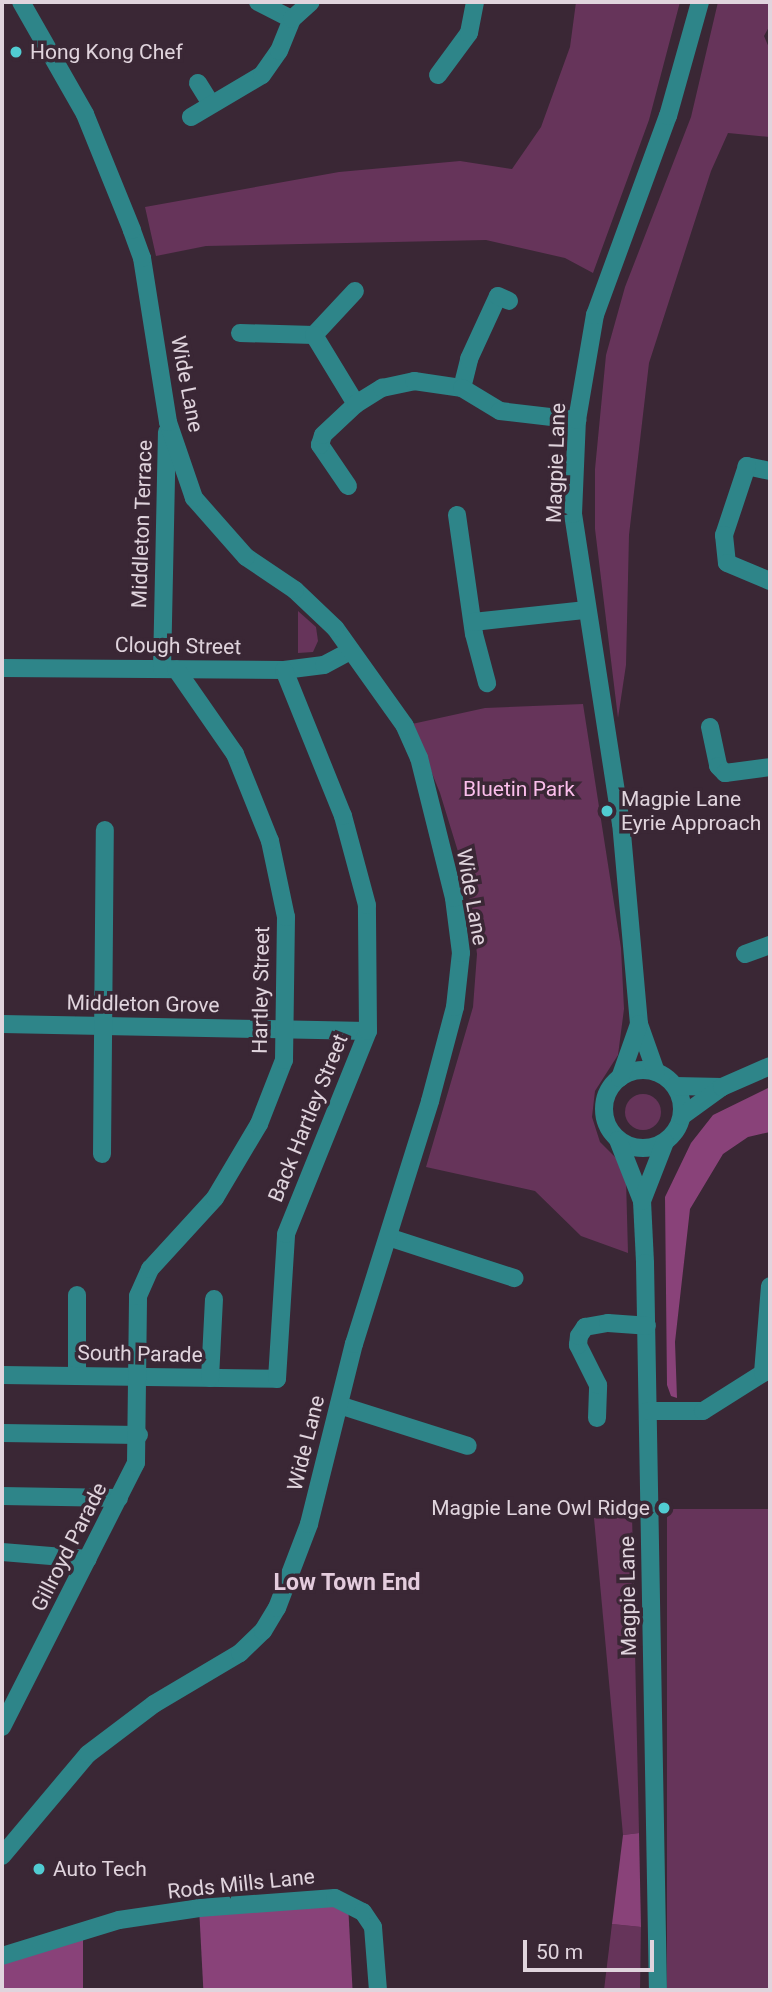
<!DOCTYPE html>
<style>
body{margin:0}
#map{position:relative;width:772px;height:1992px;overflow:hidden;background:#3a2735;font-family:Roboto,sans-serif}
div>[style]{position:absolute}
.green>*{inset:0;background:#66345a;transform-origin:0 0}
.round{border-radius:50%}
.forest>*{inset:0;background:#894279;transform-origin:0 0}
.minor>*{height:18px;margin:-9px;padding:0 9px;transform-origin:9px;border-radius:9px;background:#2e8589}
.minor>.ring{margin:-9px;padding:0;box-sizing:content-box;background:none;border:18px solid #2e8589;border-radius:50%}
.dots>*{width:19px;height:19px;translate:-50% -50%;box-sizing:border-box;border:4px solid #3a2735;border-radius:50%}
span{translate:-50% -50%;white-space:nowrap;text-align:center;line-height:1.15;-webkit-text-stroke:7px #3a2735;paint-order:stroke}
.poi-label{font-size:21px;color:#e0d4dd}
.left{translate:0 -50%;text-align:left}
.right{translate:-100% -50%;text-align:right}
.street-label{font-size:21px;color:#e0d4dd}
.park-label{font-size:21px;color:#fbbeeb}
.neighbourhood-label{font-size:23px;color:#e4ccdd;font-weight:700}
.frame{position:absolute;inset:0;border:4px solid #e0d4dd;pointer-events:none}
.scale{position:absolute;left:523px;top:1940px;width:131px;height:32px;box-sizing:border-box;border:4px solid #e0d4dd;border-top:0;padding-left:9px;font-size:21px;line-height:24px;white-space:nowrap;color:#e0d4dd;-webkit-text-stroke:5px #3a2735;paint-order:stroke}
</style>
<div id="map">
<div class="green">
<div style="clip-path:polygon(576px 2px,680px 2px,649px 120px,593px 273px,565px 258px,486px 240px,206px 246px,156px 256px,145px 207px,339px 172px,460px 161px,512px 169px,541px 127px,570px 47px)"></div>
<div style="clip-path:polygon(718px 2px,770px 2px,770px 25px,764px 36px,770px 50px,770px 137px,728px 133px,711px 171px,649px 363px,629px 535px,626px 665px,618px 718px,595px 529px,595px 469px,606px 355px,625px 287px,691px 117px)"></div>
<div style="clip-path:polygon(298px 611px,316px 627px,318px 641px,313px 652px,298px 653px)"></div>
<div style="clip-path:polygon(583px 704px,621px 948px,624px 1009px,618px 1055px,595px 1091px,592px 1117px,600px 1142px,618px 1160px,626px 1179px,628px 1253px,581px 1236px,535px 1191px,426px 1167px,473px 1007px,477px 954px,467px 881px,440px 793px,412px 724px,485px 708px)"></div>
<div class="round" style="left:625px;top:1094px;width:36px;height:36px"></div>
<div style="left:770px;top:1509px;width:481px;height:103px;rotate:90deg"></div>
<div style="clip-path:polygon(632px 1514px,639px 1833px,623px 1835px,594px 1518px)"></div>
<div style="clip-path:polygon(612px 1924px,641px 1927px,640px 1990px,604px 1990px)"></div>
</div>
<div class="forest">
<div style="clip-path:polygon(770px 1087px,770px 1132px,748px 1137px,723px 1154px,690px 1209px,675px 1342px,677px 1398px,671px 1396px,667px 1385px,665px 1197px,691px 1143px,713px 1115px)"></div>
<div style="clip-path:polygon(639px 1833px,641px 1927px,612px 1924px,623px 1835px)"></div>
<div style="left:348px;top:1903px;width:87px;height:149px;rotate:87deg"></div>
<div style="clip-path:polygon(83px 1938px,83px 1990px,2px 1990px,2px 1964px)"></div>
</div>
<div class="minor">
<div style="left:258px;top:2px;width:38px;rotate:27deg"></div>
<div style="left:438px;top:75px;width:52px;rotate:-53.6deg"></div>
<div style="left:469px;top:33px;width:32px;rotate:-79deg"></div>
<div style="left:198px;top:83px;width:22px;rotate:58deg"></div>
<div style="left:191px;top:117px;width:82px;rotate:-30.6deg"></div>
<div style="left:262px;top:75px;width:29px;rotate:-55deg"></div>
<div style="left:279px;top:51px;width:35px;rotate:-68deg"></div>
<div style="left:292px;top:19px;width:25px;rotate:-42deg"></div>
<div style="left:240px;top:333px;width:74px;rotate:1.5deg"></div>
<div style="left:314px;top:335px;width:60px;rotate:-47deg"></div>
<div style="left:314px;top:335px;width:81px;rotate:58.7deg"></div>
<div style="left:462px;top:388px;width:30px;rotate:-76deg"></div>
<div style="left:469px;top:359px;width:69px;rotate:-65.3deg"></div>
<div style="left:498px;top:296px;width:12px;rotate:24deg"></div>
<div style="left:770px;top:471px;width:24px;rotate:-168deg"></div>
<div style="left:747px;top:466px;width:73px;rotate:108.4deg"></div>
<div style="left:724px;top:535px;width:28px;rotate:84deg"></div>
<div style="left:727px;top:563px;width:47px;rotate:22.7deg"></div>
<div style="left:348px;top:486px;width:50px;rotate:-124.3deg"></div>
<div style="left:320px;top:445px;width:10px;rotate:-73deg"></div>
<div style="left:323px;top:435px;width:45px;rotate:-43.2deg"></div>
<div style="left:356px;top:404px;width:31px;rotate:-32deg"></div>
<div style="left:382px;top:388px;width:33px;rotate:-12deg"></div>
<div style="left:414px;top:381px;width:49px;rotate:8.3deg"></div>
<div style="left:462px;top:388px;width:44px;rotate:31.2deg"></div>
<div style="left:500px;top:411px;width:78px;rotate:6.7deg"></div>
<div style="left:457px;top:515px;width:120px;rotate:81.9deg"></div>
<div style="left:474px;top:634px;width:51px;rotate:75.1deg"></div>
<div style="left:473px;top:622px;width:114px;rotate:-6.1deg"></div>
<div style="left:2px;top:668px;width:282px;rotate:0.4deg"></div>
<div style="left:284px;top:670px;width:40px;rotate:-7.1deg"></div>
<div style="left:324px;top:665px;width:30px;rotate:-28deg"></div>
<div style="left:162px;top:669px;width:237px;rotate:-88.8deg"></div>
<div style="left:710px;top:727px;width:40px;rotate:78deg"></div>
<div style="left:718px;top:766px;width:10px;rotate:45deg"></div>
<div style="left:725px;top:773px;width:45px;rotate:-7.6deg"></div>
<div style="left:745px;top:954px;width:27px;rotate:-20deg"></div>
<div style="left:2px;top:1024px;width:366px;rotate:1.1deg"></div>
<div class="ring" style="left:604px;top:1070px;width:60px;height:60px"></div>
<div style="left:656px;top:1072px;width:51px;rotate:-109.5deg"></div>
<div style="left:639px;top:1024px;width:201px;rotate:-95.1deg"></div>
<div style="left:621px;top:824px;width:314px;rotate:-98.8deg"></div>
<div style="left:573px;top:514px;width:94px;rotate:-87.6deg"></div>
<div style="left:577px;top:420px;width:107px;rotate:-80.3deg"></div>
<div style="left:595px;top:315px;width:212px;rotate:-69.9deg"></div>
<div style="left:668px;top:116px;width:118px;rotate:-74.3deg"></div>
<div style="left:620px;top:1078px;width:57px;rotate:-70.6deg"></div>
<div style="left:675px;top:1086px;width:47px;rotate:1.2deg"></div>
<div style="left:682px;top:1116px;width:49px;rotate:-35.9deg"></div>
<div style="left:722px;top:1087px;width:52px;rotate:-23.6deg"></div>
<div style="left:618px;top:1140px;width:66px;rotate:68.5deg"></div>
<div style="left:642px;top:1201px;width:62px;rotate:87.2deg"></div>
<div style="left:645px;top:1263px;width:727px;rotate:88.98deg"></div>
<div style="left:102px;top:1154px;width:324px;rotate:-89.5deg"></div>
<div style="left:642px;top:1201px;width:63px;rotate:-68.7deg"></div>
<div style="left:388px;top:1237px;width:133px;rotate:18deg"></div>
<div style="left:77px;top:1295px;width:81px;rotate:90deg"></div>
<div style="left:2px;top:1375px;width:275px;rotate:0.8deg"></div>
<div style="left:277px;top:1379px;width:145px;rotate:-86.4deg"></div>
<div style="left:286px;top:1234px;width:219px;rotate:-68deg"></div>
<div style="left:368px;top:1031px;width:126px;rotate:-90.5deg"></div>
<div style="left:367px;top:905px;width:92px;rotate:-105.1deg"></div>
<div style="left:343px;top:816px;width:157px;rotate:-112deg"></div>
<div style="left:210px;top:1378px;width:79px;rotate:-87.1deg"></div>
<div style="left:339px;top:1405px;width:135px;rotate:17.6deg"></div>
<div style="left:648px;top:1411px;width:55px"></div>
<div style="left:703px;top:1411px;width:71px;rotate:-32.3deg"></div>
<div style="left:763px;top:1373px;width:87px;rotate:-85.4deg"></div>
<div style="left:597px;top:1418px;width:33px;rotate:-88deg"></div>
<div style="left:598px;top:1385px;width:45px;rotate:-116.6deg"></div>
<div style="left:578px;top:1345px;width:9px;rotate:-84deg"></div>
<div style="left:579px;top:1336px;width:11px;rotate:-56deg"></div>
<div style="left:585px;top:1327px;width:23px;rotate:-10deg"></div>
<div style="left:608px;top:1323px;width:39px;rotate:4deg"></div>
<div style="left:2px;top:1433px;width:137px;rotate:0.8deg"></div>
<div style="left:2px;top:1496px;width:117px;rotate:1deg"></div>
<div style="left:2px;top:1552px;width:86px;rotate:4.7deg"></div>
<div style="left:2px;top:1727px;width:296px;rotate:-63.1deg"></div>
<div style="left:136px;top:1463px;width:167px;rotate:-89.3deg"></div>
<div style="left:138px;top:1296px;width:30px;rotate:-66deg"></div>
<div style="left:150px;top:1269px;width:96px;rotate:-47.5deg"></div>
<div style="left:215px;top:1198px;width:86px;rotate:-59.3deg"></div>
<div style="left:259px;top:1124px;width:69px;rotate:-68.7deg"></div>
<div style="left:284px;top:1060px;width:143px;rotate:-89.2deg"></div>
<div style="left:286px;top:917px;width:78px;rotate:-101.9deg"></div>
<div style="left:270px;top:841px;width:94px;rotate:-111.9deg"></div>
<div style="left:235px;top:754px;width:103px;rotate:-124.8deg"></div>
<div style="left:2px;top:1856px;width:133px;rotate:-49.9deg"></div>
<div style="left:88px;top:1754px;width:83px;rotate:-37.1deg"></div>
<div style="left:154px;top:1704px;width:100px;rotate:-30.7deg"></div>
<div style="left:240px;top:1653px;width:32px;rotate:-44deg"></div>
<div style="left:263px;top:1631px;width:27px;rotate:-59deg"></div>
<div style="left:277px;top:1608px;width:90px;rotate:-69.1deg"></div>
<div style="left:309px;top:1524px;width:186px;rotate:-76deg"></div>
<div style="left:354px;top:1344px;width:255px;rotate:-72.6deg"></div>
<div style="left:430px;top:1101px;width:97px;rotate:-75.1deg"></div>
<div style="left:455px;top:1007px;width:54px;rotate:-83.7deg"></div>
<div style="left:461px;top:953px;width:55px;rotate:-97.3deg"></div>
<div style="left:454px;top:898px;width:144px;rotate:-104deg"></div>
<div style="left:419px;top:758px;width:35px;rotate:-114deg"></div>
<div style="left:405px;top:726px;width:120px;rotate:-125.5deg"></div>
<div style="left:335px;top:628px;width:55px;rotate:-136.5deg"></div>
<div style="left:295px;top:590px;width:59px;rotate:-146deg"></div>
<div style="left:246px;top:557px;width:79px;rotate:-131.4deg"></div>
<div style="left:194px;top:498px;width:80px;rotate:-108.9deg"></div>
<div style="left:168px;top:422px;width:166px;rotate:-99deg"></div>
<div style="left:142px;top:258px;width:30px;rotate:-110deg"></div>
<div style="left:132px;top:230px;width:125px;rotate:-112.1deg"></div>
<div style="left:85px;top:114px;width:129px;rotate:-119.7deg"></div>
<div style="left:2px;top:1956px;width:122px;rotate:-17.1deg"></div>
<div style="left:119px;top:1920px;width:81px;rotate:-8.5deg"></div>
<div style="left:199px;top:1908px;width:136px;rotate:-4.2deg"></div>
<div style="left:335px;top:1898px;width:31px;rotate:27deg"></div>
<div style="left:363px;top:1912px;width:18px;rotate:56deg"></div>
<div style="left:373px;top:1927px;width:63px;rotate:85.5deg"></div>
</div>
<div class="dots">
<div style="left:16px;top:52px;background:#51ccd2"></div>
<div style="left:607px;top:811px;background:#51ccd2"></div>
<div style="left:664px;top:1508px;background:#51ccd2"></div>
<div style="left:39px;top:1869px;background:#51ccd2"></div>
</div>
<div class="poi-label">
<span class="left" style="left:30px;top:52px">Hong Kong Chef</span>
<span class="left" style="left:621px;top:811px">Magpie Lane<br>Eyrie Approach</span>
<span class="right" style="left:650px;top:1508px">Magpie Lane Owl Ridge</span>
<span class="left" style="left:53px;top:1869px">Auto Tech</span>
</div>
<div class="street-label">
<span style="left:187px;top:384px;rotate:79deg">Wide Lane</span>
<span style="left:556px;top:463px;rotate:-88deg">Magpie Lane</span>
<span style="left:142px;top:524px;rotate:-88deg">Middleton Terrace</span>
<span style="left:178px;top:646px;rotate:1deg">Clough Street</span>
<span style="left:472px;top:897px;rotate:80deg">Wide Lane</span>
<span style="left:261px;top:990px;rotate:-89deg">Hartley Street</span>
<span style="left:143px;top:1004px;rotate:1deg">Middleton Grove</span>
<span style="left:308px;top:1118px;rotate:-68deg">Back Hartley Street</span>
<span style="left:140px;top:1354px;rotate:1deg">South Parade</span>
<span style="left:306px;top:1443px;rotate:-76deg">Wide Lane</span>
<span style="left:69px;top:1547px;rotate:-63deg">Gillroyd Parade</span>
<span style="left:628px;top:1596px;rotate:-91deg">Magpie Lane</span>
<span style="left:241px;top:1884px;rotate:-6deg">Rods Mills Lane</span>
</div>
<div class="park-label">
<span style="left:519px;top:789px">Bluetin Park</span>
</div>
<div class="neighbourhood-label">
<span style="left:347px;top:1583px">Low Town End</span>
</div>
<div class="frame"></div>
<div class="scale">50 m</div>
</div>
